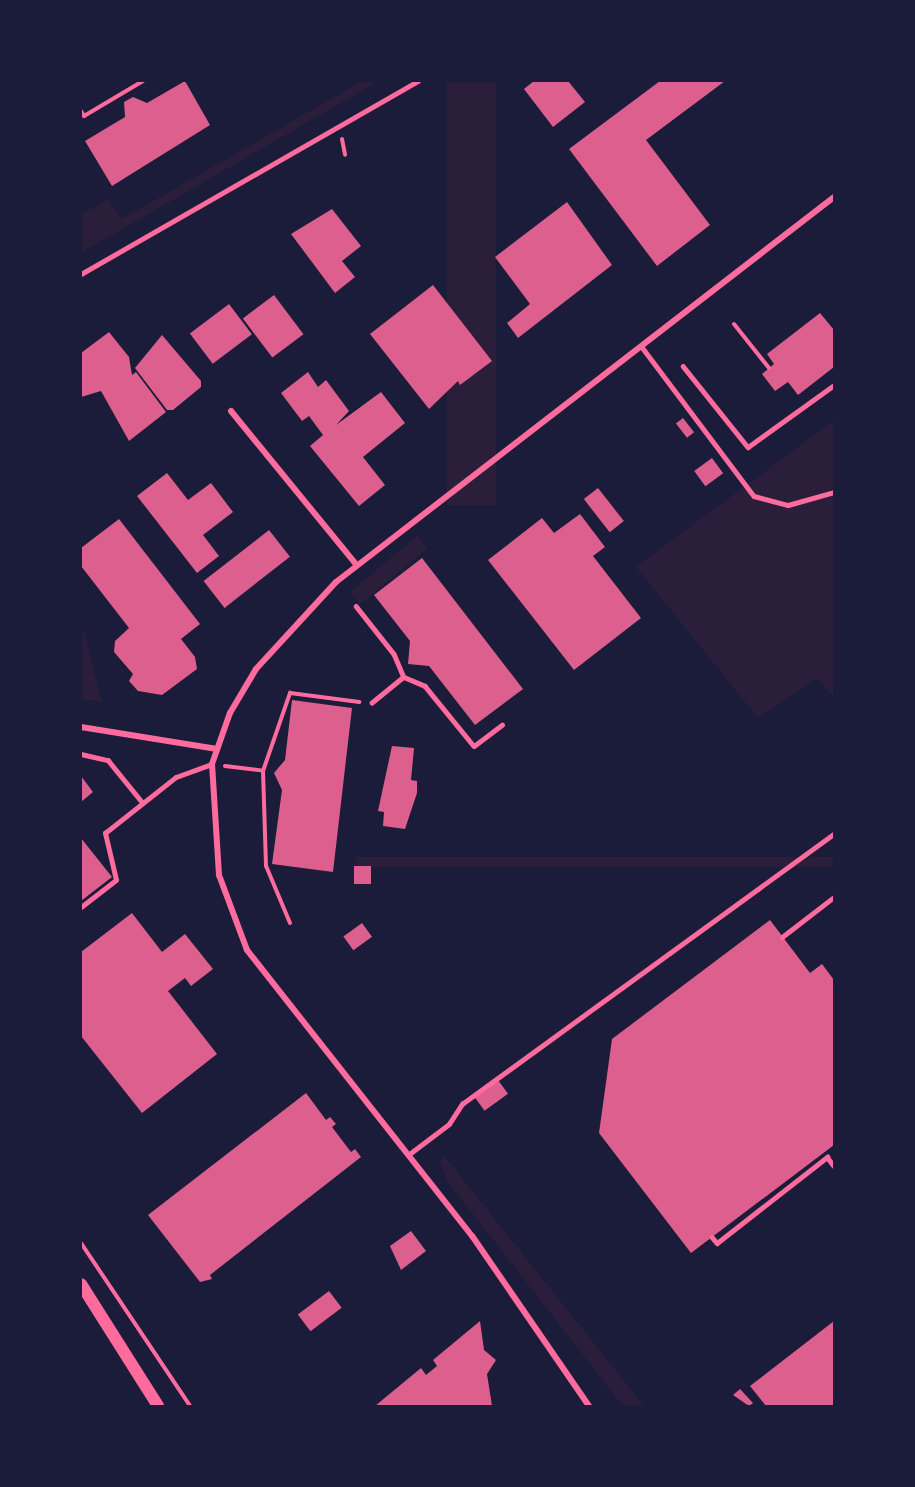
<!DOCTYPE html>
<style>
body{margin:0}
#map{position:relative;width:915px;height:1487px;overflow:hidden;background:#1b1b3a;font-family:"Zilla Slab",serif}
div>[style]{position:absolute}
.green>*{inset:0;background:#2a1e3b;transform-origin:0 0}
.building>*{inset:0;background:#dd5f8e;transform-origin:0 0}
.path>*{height:4px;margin:-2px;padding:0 2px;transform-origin:2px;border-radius:2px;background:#ff6b9d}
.service>*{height:4.5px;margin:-2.25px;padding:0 2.25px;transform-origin:2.25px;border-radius:2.25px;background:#ff6b9d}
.minor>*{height:6px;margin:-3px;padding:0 3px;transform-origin:3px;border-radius:3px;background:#ff6b9d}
.secondary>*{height:12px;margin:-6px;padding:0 6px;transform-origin:6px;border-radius:6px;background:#ff6b9d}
span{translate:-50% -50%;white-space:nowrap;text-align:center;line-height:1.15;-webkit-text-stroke:4.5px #1b1b3a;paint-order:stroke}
.frame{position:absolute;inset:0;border:82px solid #1b1b3a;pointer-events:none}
</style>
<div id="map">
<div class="green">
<div style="clip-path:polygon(362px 81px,379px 81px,81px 253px,81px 214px,108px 199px,122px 219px)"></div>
<div style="left:447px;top:81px;width:49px;height:424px"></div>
<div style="clip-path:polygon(834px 420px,834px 697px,817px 678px,758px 718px,636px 567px)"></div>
<div style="left:417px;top:536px;width:16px;height:87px;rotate:50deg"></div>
<div style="clip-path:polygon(81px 628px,84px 631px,102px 702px,81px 699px)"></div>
<div style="left:834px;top:857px;width:10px;height:478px;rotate:90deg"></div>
<div style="clip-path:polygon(445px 1157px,644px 1406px,623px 1406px,447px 1181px,440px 1161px)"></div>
</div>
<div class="building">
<div style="clip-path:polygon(185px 81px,210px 125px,112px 186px,85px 141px,125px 117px,124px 102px,133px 97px,147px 103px)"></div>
<div style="clip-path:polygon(534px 81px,568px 81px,585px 102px,553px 127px,524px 89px)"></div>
<div style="clip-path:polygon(660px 81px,725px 81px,646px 140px,710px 225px,657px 266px,569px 149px)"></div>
<div style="clip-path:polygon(567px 202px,612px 265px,518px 338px,507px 323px,530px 304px,495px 257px)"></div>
<div style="clip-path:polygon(332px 209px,361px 246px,342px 261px,355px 277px,335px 293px,291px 234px)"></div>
<div style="clip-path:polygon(433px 285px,492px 361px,460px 385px,458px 381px,429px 409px,370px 334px)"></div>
<div style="left:274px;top:295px;width:49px;height:39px;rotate:53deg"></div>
<div style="left:229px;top:304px;width:38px;height:49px;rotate:53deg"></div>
<div style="clip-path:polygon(820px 313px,834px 330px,834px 367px,798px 395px,788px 382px,775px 391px,762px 374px,774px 364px,767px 354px)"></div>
<div style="clip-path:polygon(109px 332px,129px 357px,132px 375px,136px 372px,166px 412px,129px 441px,101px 391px,81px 397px,81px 353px)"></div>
<div style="clip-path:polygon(162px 335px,201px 381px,201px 387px,173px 410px,167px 410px,135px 368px)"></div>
<div style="clip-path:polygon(308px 372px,318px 387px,326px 380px,349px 411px,336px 425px,381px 392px,405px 423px,363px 457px,385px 485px,359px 506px,310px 446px,323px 435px,309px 416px,302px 421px,281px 393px)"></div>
<div style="left:683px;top:418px;width:18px;height:9px;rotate:52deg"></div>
<div style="left:712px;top:458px;width:19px;height:22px;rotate:54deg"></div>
<div style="clip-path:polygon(167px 473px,188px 500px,211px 483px,233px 512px,203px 535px,219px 556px,197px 573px,137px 496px)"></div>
<div style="left:598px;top:488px;width:42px;height:18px;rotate:52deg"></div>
<div style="clip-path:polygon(580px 514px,605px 547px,593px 556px,641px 618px,574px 670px,488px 560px,542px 518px,554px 533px)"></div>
<div style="clip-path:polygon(119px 519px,200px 624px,181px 639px,195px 657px,197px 669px,162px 695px,138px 691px,129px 681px,133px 674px,114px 652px,115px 641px,129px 628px,81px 566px,81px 548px)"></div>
<div style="left:269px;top:530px;width:34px;height:83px;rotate:52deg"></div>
<div style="clip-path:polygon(422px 558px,523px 689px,475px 725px,429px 666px,408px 664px,410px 641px,374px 595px)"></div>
<div style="clip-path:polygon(292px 700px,352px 708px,333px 872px,272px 864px,282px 790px,274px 773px,285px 760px)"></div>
<div style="clip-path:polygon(392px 746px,414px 748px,411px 780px,417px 781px,417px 793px,405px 829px,383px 826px,384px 812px,378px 811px)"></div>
<div style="clip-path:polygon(81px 776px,93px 792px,81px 802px)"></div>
<div style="clip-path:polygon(81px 838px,112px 877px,81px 901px)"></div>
<div style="left:354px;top:866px;width:17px;height:18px"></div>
<div style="clip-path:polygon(132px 913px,162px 952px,185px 934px,213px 969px,191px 986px,185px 978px,168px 991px,217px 1054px,142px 1113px,81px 1036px,81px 952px)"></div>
<div style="clip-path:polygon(770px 920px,810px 973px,822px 964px,834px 980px,834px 1145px,691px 1253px,599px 1133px,612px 1039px)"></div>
<div style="left:362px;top:923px;width:17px;height:23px;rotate:54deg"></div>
<div style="left:498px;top:1080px;width:17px;height:29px;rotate:54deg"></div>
<div style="clip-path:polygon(306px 1093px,326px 1120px,330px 1117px,336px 1124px,332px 1127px,351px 1152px,355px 1149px,361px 1157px,210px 1275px,212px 1279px,200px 1282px,148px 1215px)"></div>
<div style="clip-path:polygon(411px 1231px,426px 1251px,401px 1270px,390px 1246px)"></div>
<div style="left:329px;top:1291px;width:21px;height:39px;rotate:53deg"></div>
<div style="clip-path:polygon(480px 1321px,484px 1350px,496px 1360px,487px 1374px,492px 1406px,375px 1406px,421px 1368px,426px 1375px,437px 1366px,433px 1360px)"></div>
<div style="clip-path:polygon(834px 1321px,834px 1406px,766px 1406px,750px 1386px)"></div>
<div style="clip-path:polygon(740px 1389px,753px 1403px,749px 1406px,733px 1395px)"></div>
</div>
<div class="path">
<div style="left:81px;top:111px;width:6px;rotate:59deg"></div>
<div style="left:84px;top:116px;width:69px;rotate:-30.7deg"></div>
<div style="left:342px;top:139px;width:16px;rotate:79deg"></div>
<div style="left:734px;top:324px;width:56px;rotate:51.5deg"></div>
<div style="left:225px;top:766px;width:38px;rotate:7deg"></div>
<div style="left:290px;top:923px;width:62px;rotate:-112.8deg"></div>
<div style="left:266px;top:866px;width:95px;rotate:-91.8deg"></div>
<div style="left:263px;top:771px;width:83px;rotate:-70.9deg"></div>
<div style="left:290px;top:693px;width:70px;rotate:7.4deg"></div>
<div style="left:81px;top:1243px;width:196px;rotate:56.2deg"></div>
</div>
<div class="service">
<div style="left:81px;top:274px;width:388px;rotate:-29.8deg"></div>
<div style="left:642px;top:347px;width:186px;rotate:53.1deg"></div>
<div style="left:754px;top:496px;width:35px;rotate:15deg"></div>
<div style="left:788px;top:505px;width:48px;rotate:-15.8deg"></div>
<div style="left:683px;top:366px;width:104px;rotate:51.3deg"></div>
<div style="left:748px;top:447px;width:106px;rotate:-35.8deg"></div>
<div style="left:356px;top:606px;width:61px;rotate:51.6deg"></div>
<div style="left:394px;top:654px;width:25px;rotate:67deg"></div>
<div style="left:404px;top:677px;width:41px;rotate:140.9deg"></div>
<div style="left:404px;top:677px;width:23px;rotate:23deg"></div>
<div style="left:425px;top:686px;width:77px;rotate:50.8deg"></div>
<div style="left:474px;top:746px;width:35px;rotate:-37deg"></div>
<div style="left:81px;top:754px;width:28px;rotate:13deg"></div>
<div style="left:108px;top:760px;width:55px;rotate:50.9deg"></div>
<div style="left:81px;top:907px;width:44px;rotate:-37.6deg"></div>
<div style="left:116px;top:880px;width:48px;rotate:-103.2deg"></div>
<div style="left:105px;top:833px;width:90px;rotate:-38.3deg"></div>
<div style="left:176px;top:777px;width:38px;rotate:-20deg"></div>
<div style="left:782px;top:937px;width:66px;rotate:-37.6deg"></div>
<div style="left:408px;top:1155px;width:51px;rotate:-37.1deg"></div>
<div style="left:449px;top:1124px;width:24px;rotate:-57deg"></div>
<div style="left:462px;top:1104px;width:460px;rotate:-36deg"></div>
<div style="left:712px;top:1237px;width:8px;rotate:50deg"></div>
<div style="left:717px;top:1243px;width:140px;rotate:-38deg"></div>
<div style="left:827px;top:1157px;width:11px;rotate:52deg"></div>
</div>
<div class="minor">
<div style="left:231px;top:411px;width:198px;rotate:50.8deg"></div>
<div style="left:81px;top:727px;width:138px;rotate:9.2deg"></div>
<div style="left:589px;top:1406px;width:206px;rotate:-124.5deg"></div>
<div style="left:472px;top:1236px;width:364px;rotate:-128.2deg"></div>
<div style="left:247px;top:950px;width:80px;rotate:-110.5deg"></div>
<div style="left:219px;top:875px;width:111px;rotate:-93.6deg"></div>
<div style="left:212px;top:764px;width:54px;rotate:-70.6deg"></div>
<div style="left:230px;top:713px;width:51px;rotate:-59.4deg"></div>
<div style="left:256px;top:669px;width:118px;rotate:-47.4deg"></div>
<div style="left:336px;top:582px;width:629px;rotate:-37.71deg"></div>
</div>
<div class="secondary">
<div style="left:81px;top:1284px;width:144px;rotate:57.7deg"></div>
</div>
<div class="frame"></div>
</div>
